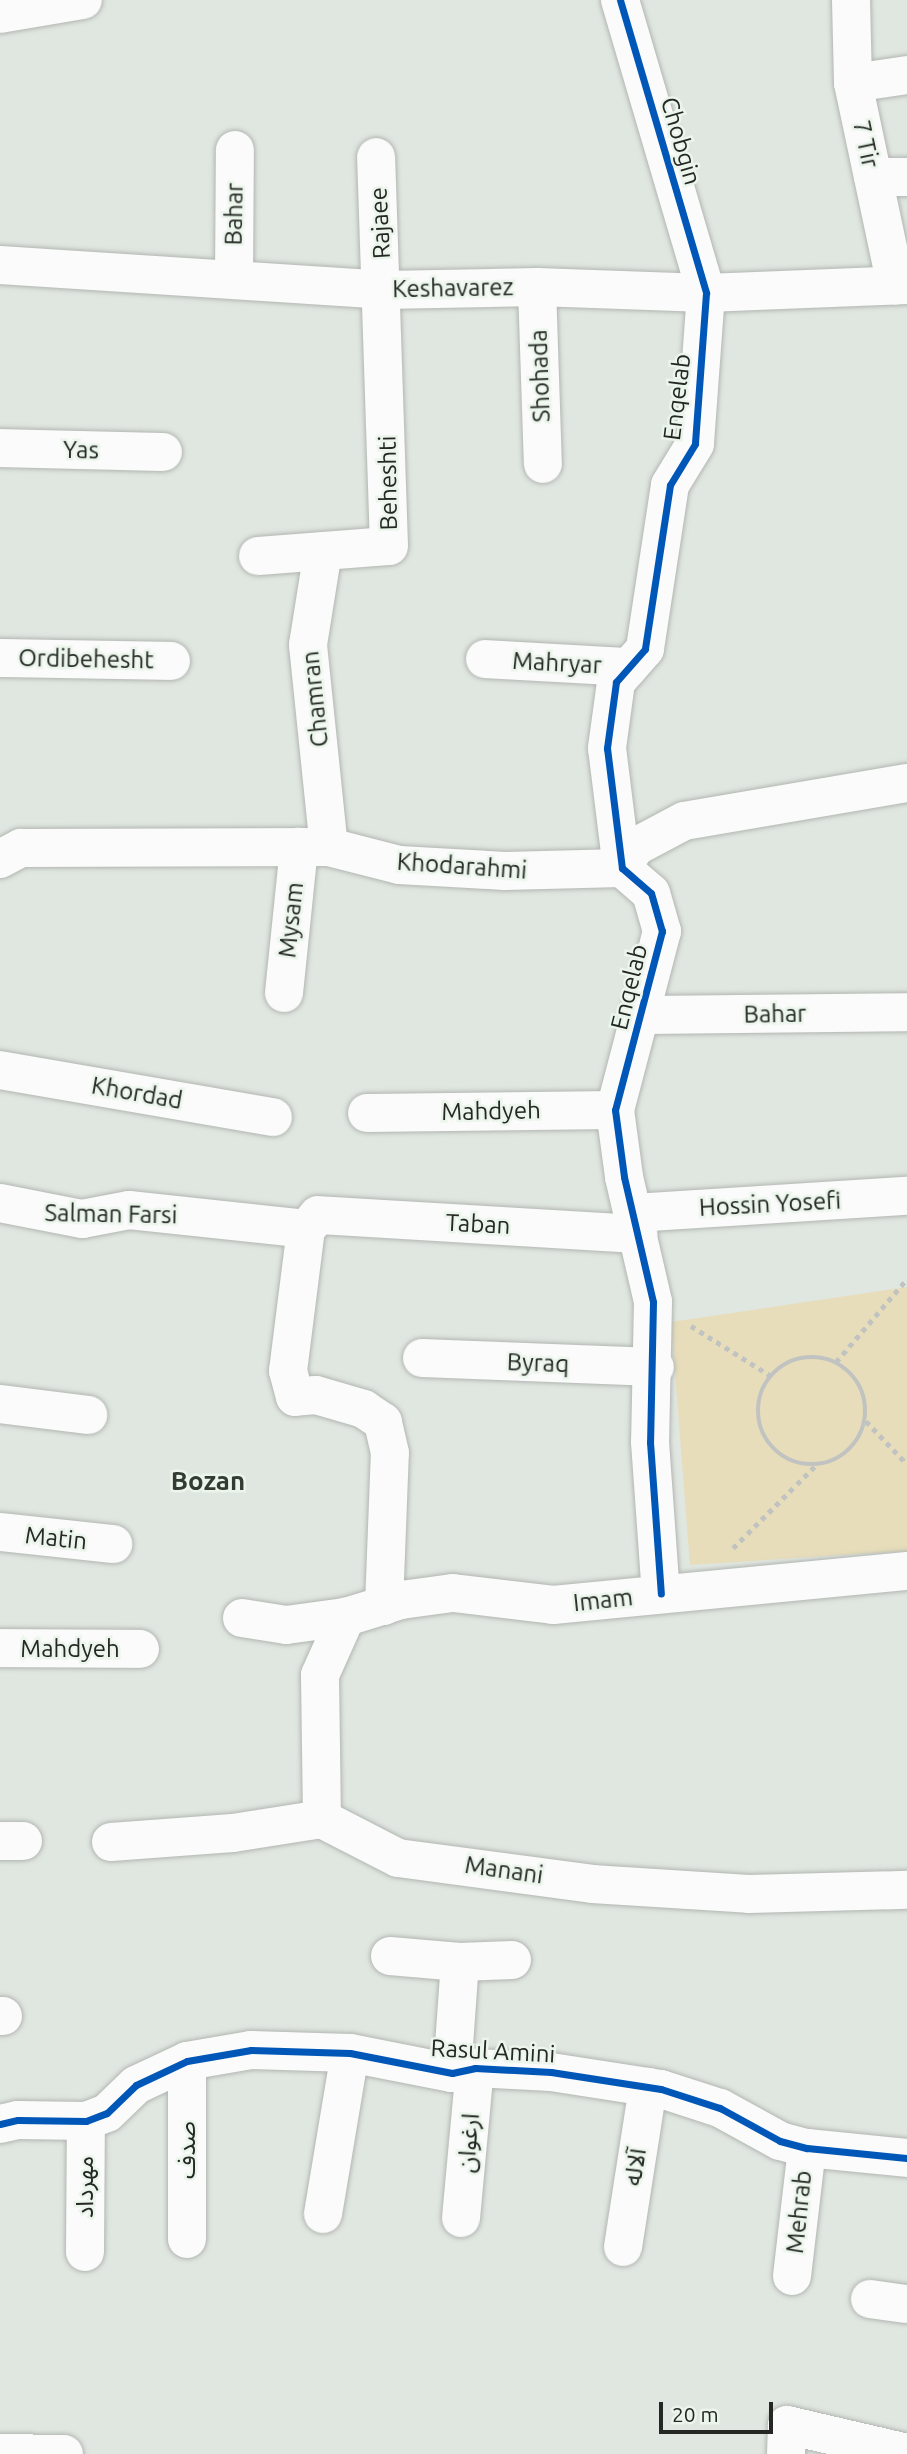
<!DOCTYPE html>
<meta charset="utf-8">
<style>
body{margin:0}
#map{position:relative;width:907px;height:2454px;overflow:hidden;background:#e0e6e0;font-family:Ubuntu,"Noto Sans Arabic",sans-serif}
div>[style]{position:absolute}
.green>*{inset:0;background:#e7ddbb}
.path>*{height:4.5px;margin-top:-2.25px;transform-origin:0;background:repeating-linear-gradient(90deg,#c1c3c1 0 5px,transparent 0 10px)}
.path>.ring{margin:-2.25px;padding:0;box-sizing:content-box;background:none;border:4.5px solid #c1c3c1;border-radius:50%}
.roads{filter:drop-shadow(0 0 2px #b2b6b2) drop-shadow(0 0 2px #b2b6b2)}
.minor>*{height:38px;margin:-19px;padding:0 19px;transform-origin:19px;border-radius:19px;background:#fafbfa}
.tertiary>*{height:38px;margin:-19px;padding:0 19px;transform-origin:19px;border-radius:19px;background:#fafbfa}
.cycleway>*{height:7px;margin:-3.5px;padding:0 3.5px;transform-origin:3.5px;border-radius:3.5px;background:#0057b8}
span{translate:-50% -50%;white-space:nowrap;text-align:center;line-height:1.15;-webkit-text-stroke:5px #ebf5eb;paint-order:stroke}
.street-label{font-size:24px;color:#242724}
.neighbourhood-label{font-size:26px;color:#333b33;font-weight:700}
.scale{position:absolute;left:659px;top:2402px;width:114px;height:32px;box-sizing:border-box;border:4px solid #242724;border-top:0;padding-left:9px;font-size:21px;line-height:24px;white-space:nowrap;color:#242724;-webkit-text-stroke:5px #ebf5eb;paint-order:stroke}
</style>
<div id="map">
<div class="green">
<div style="clip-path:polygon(907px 1287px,907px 1551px,690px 1565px,671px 1322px)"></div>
</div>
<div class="path">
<div style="left:691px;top:1326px;width:94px;rotate:32deg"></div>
<div class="ring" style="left:758px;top:1357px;width:103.5px;height:103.5px"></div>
<div style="left:836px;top:1362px;width:109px;rotate:-49.5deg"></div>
<div style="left:866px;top:1421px;width:59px;rotate:46.4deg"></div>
<div style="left:733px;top:1548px;width:117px;rotate:-45deg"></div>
</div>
<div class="roads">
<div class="minor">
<div style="left:620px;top:0;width:305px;rotate:73.6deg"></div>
<div style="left:706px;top:293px;width:151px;rotate:94.2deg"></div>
<div style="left:695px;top:444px;width:48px;rotate:121.4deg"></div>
<div style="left:670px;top:485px;width:166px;rotate:98.7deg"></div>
<div style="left:645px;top:649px;width:44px;rotate:131.3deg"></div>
<div style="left:616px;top:682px;width:67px;rotate:97.8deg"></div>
<div style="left:607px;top:748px;width:121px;rotate:82.9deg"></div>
<div style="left:622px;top:868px;width:38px;rotate:41deg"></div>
<div style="left:651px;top:893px;width:40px;rotate:74deg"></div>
<div style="left:662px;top:931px;width:185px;rotate:104.7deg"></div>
<div style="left:615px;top:1110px;width:68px;rotate:82.3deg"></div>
<div style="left:624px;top:1177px;width:128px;rotate:76.9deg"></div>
<div style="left:653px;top:1302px;width:140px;rotate:91.2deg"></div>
<div style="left:650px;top:1442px;width:152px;rotate:85.9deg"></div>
<div style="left:851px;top:0;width:83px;rotate:88.6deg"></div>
<div style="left:853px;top:83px;width:207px;rotate:78deg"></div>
<div style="left:0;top:14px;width:84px;rotate:-9.6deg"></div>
<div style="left:853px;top:83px;width:55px;rotate:-8.4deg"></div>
<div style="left:873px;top:177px;width:34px"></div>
<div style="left:234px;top:278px;width:128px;rotate:-89.6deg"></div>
<div style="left:537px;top:287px;width:177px;rotate:88.1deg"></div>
<div style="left:0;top:448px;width:163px;rotate:1.4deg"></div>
<div style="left:323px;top:551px;width:95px;rotate:99.1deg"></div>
<div style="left:308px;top:645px;width:203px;rotate:84.1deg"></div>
<div style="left:258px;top:556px;width:131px;rotate:-4.4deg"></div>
<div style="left:389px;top:546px;width:389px;rotate:-91.9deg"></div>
<div style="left:0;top:658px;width:171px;rotate:1deg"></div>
<div style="left:485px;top:659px;width:144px;rotate:3.2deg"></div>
<div style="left:0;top:859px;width:24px;rotate:-28deg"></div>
<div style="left:21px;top:848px;width:308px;rotate:-0.2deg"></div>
<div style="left:329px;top:847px;width:72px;rotate:14.4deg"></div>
<div style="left:399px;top:865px;width:106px;rotate:3.2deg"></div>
<div style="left:505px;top:871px;width:117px;rotate:-1.5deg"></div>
<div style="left:622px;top:868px;width:25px;rotate:-58deg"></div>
<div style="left:635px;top:847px;width:55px;rotate:-28deg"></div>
<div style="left:684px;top:821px;width:226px;rotate:-9.7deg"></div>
<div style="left:284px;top:993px;width:147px;rotate:-84.1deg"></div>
<div style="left:642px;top:1015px;width:265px;rotate:-0.6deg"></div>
<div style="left:0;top:1070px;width:277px;rotate:9.8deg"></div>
<div style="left:367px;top:1113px;width:248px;rotate:-0.7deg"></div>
<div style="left:0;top:1203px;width:84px;rotate:11deg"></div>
<div style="left:82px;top:1219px;width:48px;rotate:-10.8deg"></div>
<div style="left:129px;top:1210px;width:178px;rotate:6.1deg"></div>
<div style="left:633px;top:1213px;width:275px;rotate:-3.6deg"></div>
<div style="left:422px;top:1358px;width:233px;rotate:2.2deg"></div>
<div style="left:0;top:1404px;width:89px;rotate:7.1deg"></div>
<div style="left:0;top:1532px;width:114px;rotate:6.1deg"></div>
<div style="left:384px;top:1606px;width:153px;rotate:-87.8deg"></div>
<div style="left:390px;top:1453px;width:32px;rotate:-103deg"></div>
<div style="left:383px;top:1422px;width:23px;rotate:-146deg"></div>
<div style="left:364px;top:1409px;width:50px;rotate:-163.7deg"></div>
<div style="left:316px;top:1395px;width:21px;rotate:175deg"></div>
<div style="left:295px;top:1397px;width:27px;rotate:-105deg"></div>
<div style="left:288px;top:1371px;width:143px;rotate:-82.8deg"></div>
<div style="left:306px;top:1229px;width:18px;rotate:-49deg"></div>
<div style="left:318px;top:1215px;width:321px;rotate:3.4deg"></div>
<div style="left:242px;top:1618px;width:45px;rotate:9deg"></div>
<div style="left:286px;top:1625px;width:61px;rotate:-7.6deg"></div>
<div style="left:0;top:1648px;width:140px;rotate:0.4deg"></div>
<div style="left:322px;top:1819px;width:144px;rotate:-90.8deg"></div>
<div style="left:320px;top:1675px;width:64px;rotate:-65.9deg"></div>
<div style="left:346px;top:1617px;width:58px;rotate:-17.2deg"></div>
<div style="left:401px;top:1600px;width:52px;rotate:-7.7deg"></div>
<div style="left:453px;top:1593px;width:101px;rotate:6.8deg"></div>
<div style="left:553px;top:1605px;width:356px;rotate:-5.5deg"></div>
<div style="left:0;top:1841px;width:23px"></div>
<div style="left:111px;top:1842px;width:122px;rotate:-4.2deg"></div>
<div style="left:233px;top:1833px;width:90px;rotate:-8.9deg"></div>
<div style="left:322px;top:1819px;width:85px;rotate:27.2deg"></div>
<div style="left:398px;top:1858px;width:196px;rotate:7.6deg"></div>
<div style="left:592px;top:1884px;width:157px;rotate:3.6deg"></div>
<div style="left:749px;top:1894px;width:158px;rotate:-1.5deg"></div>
<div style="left:390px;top:1956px;width:70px;rotate:4.9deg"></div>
<div style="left:460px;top:1962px;width:52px;rotate:-2.2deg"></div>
<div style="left:0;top:2016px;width:3px"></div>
<div style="left:452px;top:2073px;width:111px;rotate:-85.9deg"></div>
<div style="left:0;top:2124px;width:18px;rotate:-13deg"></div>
<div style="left:18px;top:2120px;width:68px;rotate:0.8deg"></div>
<div style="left:86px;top:2121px;width:22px;rotate:-21deg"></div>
<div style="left:107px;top:2113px;width:40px;rotate:-44deg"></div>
<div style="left:136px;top:2085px;width:56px;rotate:-25.2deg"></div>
<div style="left:187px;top:2061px;width:65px;rotate:-9.8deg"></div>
<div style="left:251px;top:2050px;width:99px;rotate:1.7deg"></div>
<div style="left:350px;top:2053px;width:104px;rotate:11.1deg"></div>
<div style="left:452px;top:2073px;width:24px;rotate:-12deg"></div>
<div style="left:475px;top:2068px;width:76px;rotate:3deg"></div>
<div style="left:551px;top:2072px;width:111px;rotate:8.8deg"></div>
<div style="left:661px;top:2089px;width:62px;rotate:17.9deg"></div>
<div style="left:720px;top:2108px;width:68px;rotate:28.8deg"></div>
<div style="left:780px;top:2141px;width:28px;rotate:15deg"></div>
<div style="left:807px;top:2148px;width:100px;rotate:5.7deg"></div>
<div style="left:323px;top:2214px;width:163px;rotate:-80.5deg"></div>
<div style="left:461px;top:2218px;width:151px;rotate:-84.7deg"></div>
<div style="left:187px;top:2239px;width:178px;rotate:-90deg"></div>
<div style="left:623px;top:2247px;width:162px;rotate:-81.1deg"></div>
<div style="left:85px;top:2252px;width:131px;rotate:-89.6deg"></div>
<div style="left:792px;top:2276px;width:129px;rotate:-83.3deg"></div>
<div style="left:870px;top:2299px;width:37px;rotate:8deg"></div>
<div style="left:0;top:2453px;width:64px;rotate:0.9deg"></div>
<div style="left:786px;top:2454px;width:29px;rotate:-88deg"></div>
<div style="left:787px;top:2425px;width:123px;rotate:13.1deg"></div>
</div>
<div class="tertiary">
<div style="left:0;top:265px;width:384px;rotate:3.7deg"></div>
<div style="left:383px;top:290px;width:154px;rotate:-1.1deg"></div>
<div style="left:537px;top:287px;width:169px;rotate:2deg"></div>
<div style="left:706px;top:293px;width:201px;rotate:-2.3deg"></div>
</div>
</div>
<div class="cycleway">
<div style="left:620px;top:0;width:305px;rotate:73.6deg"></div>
<div style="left:706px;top:293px;width:151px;rotate:94.2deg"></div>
<div style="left:695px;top:444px;width:48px;rotate:121.4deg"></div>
<div style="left:670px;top:485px;width:166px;rotate:98.7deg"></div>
<div style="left:645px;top:649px;width:44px;rotate:131.3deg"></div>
<div style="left:616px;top:682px;width:67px;rotate:97.8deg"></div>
<div style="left:607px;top:748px;width:121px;rotate:82.9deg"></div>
<div style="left:622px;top:868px;width:38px;rotate:41deg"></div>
<div style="left:651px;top:893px;width:40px;rotate:74deg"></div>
<div style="left:662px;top:931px;width:185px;rotate:104.7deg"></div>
<div style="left:615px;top:1110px;width:68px;rotate:82.3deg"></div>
<div style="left:624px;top:1177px;width:128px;rotate:76.9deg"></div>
<div style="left:653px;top:1302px;width:140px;rotate:91.2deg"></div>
<div style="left:650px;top:1442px;width:152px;rotate:85.9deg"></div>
<div style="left:0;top:2124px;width:18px;rotate:-13deg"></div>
<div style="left:18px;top:2120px;width:68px;rotate:0.8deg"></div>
<div style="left:86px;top:2121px;width:22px;rotate:-21deg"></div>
<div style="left:107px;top:2113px;width:40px;rotate:-44deg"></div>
<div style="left:136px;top:2085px;width:56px;rotate:-25.2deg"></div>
<div style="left:187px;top:2061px;width:65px;rotate:-9.8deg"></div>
<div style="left:251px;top:2050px;width:99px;rotate:1.7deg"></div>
<div style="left:350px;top:2053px;width:104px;rotate:11.1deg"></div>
<div style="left:452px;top:2073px;width:24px;rotate:-12deg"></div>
<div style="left:475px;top:2068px;width:76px;rotate:3deg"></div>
<div style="left:551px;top:2072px;width:111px;rotate:8.8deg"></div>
<div style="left:661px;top:2089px;width:62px;rotate:17.9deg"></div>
<div style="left:720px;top:2108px;width:68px;rotate:28.8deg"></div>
<div style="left:780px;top:2141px;width:28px;rotate:15deg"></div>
<div style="left:807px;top:2148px;width:100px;rotate:5.7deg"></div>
</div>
<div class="street-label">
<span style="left:681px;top:141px;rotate:74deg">Chobgin</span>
<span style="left:866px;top:144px;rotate:78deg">7 Tir</span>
<span style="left:234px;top:214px;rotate:-89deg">Bahar</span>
<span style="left:380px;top:223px;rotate:-93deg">Rajaee</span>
<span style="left:453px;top:288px;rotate:-1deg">Keshavarez</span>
<span style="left:540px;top:376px;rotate:-92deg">Shohada</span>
<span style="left:677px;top:397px;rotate:-83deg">Enqelab</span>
<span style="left:81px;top:450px;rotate:1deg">Yas</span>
<span style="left:388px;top:483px;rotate:-91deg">Beheshti</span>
<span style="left:86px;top:659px;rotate:1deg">Ordibehesht</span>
<span style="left:557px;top:663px;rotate:3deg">Mahryar</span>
<span style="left:315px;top:699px;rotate:-96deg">Chamran</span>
<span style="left:462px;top:866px;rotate:4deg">Khodarahmi</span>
<span style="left:291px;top:920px;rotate:-84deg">Mysam</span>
<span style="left:629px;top:987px;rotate:-76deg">Enqelab</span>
<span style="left:775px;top:1014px;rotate:-1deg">Bahar</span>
<span style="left:137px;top:1093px;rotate:10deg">Khordad</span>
<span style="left:491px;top:1111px;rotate:-1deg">Mahdyeh</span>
<span style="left:770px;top:1204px;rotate:-3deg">Hossin Yosefi</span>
<span style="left:111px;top:1214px;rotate:1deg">Salman Farsi</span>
<span style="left:478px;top:1224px;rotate:3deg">Taban</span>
<span style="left:538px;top:1363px;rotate:2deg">Byraq</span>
<span style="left:56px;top:1538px;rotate:6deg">Matin</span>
<span style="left:603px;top:1600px;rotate:-6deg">Imam</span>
<span style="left:70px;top:1649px">Mahdyeh</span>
<span style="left:504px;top:1870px;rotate:8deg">Manani</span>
<span style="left:493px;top:2051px;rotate:3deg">Rasul Amini</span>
<span style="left:468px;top:2143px;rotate:-85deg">ارغوان</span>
<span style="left:187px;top:2150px;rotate:-90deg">صدف</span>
<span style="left:635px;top:2167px;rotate:-81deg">آلاله</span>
<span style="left:85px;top:2187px;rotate:-90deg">مهرداد</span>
<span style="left:799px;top:2212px;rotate:-84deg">Mehrab</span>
</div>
<div class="neighbourhood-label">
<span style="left:208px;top:1481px">Bozan</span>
</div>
<div class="scale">20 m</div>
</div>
